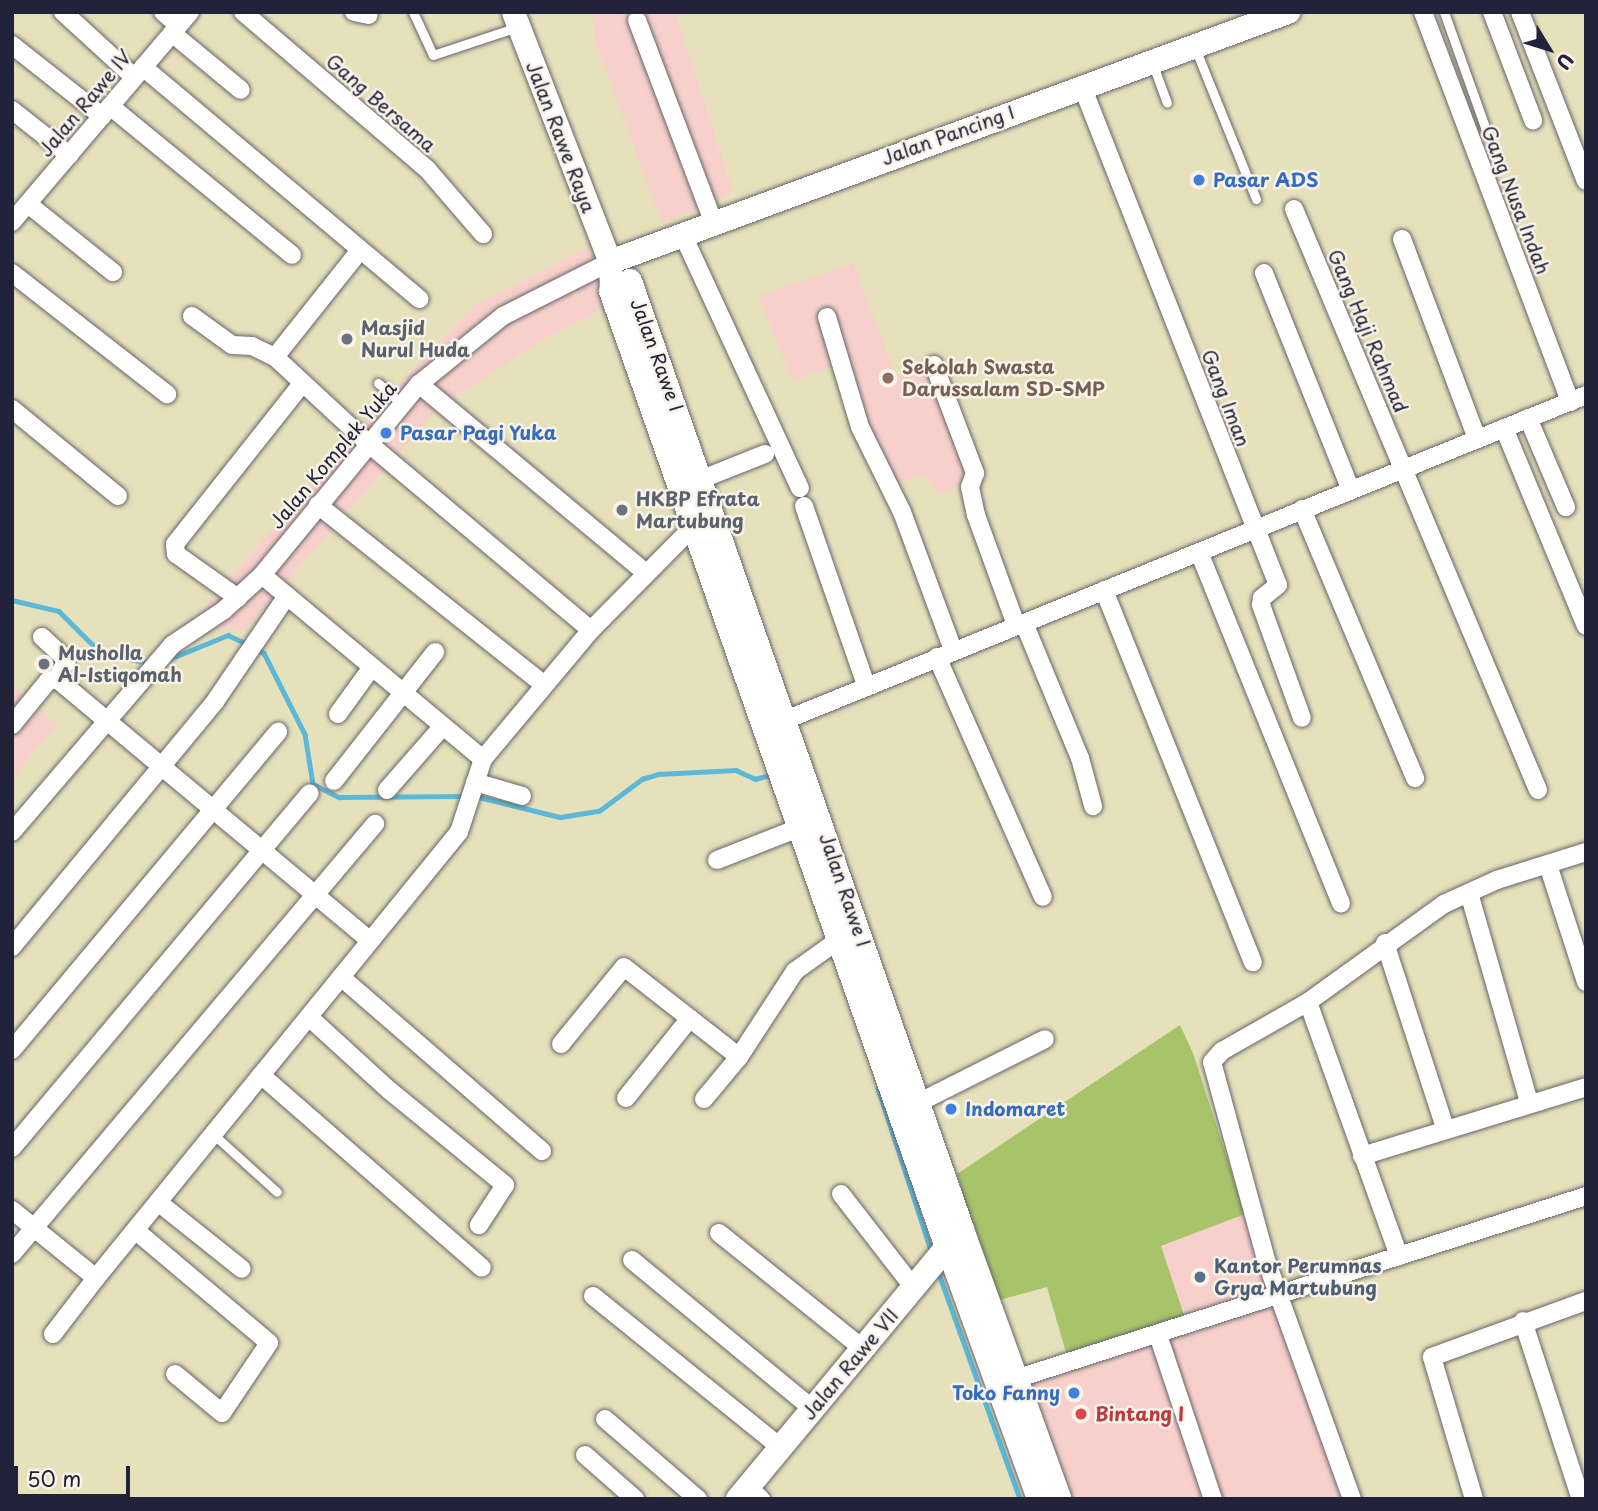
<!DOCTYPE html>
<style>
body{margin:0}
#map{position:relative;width:1598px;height:1511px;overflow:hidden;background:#e6e0bb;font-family:"Playpen Sans",sans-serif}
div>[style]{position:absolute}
.built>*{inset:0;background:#f7d0cb;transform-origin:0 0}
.green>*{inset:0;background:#a8c46b}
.stream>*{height:4.5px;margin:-2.25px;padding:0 2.25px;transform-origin:2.25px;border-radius:2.25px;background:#5bb8d9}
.roads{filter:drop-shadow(0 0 2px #676468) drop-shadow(0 0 2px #676468)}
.service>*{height:9px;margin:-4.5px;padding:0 4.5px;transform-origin:4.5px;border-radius:4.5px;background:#fff}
.minor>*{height:18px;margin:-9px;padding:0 9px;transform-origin:9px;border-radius:9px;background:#fff}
.tertiary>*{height:23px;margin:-11.5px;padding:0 11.5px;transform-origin:11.5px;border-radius:11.5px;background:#fff}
.secondary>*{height:24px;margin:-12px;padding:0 12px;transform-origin:12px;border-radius:12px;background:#fff}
.dots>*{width:19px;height:19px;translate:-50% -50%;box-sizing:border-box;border:4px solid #f7f3e8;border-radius:50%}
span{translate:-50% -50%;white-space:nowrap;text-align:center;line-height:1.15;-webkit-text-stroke:5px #f7f3e8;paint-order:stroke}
.street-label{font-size:19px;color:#22223b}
.shop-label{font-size:19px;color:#366cbe;font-weight:700}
.left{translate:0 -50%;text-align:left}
.right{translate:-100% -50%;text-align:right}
.worship-label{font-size:19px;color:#5b616d;font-weight:700}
.education-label{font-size:19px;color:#785e54;font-weight:700}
.service-label{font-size:19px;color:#4e5e75;font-weight:700}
.health-label{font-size:19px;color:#be3a42;font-weight:700}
.frame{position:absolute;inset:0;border:14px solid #22223b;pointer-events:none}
.north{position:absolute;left:1514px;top:14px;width:70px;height:70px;-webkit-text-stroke:5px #f7f3e8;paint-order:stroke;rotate:128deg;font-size:19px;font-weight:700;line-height:28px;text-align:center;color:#22223b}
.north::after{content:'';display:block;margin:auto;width:24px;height:32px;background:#22223b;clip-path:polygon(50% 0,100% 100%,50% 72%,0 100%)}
.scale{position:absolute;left:14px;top:1466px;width:116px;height:32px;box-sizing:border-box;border:4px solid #22223b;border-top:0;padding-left:9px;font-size:21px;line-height:24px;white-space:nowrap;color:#22223b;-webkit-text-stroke:5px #f7f3e8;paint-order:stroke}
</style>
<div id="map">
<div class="built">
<div style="clip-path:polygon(592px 12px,675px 12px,733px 192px,662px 224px,595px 40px)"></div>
<div style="clip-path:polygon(588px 247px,607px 307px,545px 338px,438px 408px,244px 631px,216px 628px,202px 610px,389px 395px,476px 304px)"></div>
<div style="clip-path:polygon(853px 264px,896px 375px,931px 363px,972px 479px,938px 495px,925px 474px,881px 488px,835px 365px,793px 381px,758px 296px)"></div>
<div style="clip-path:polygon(12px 686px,57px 725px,12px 778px)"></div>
<div style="left:1245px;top:1214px;width:81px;height:90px;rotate:71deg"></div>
<div style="clip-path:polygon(1274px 1303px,1345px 1499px,1065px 1499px,1019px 1381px)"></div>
</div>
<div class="green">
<div style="clip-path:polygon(1180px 1025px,1193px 1053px,1245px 1214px,1161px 1246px,1185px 1318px,1067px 1356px,1047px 1287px,993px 1302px,957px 1174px)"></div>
</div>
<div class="stream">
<div style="left:12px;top:600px;width:48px;rotate:13.2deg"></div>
<div style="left:59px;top:611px;width:59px;rotate:45deg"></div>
<div style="left:101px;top:653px;width:48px;rotate:12deg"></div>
<div style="left:257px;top:649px;width:8px;rotate:30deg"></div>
<div style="left:264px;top:653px;width:91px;rotate:63.2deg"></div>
<div style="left:305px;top:734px;width:51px;rotate:80.9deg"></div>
<div style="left:313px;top:784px;width:29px;rotate:27deg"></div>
<div style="left:339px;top:797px;width:127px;rotate:-0.5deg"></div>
<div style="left:167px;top:660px;width:66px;rotate:-22.3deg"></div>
<div style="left:228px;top:635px;width:23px;rotate:25deg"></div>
<div style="left:475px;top:796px;width:88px;rotate:13.9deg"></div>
<div style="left:560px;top:817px;width:39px;rotate:-9deg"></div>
<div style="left:599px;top:811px;width:54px;rotate:-36.7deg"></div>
<div style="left:642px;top:779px;width:17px;rotate:-17deg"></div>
<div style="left:658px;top:774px;width:78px;rotate:-2.9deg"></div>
<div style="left:736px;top:770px;width:21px;rotate:25deg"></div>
<div style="left:755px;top:779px;width:16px;rotate:-15deg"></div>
<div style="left:770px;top:775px;width:4px;rotate:76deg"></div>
<div style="left:878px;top:1088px;width:174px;rotate:71.9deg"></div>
<div style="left:938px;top:1271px;width:242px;rotate:70.2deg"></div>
</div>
<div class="roads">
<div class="service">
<div style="left:413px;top:12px;width:47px;rotate:65.1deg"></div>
<div style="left:433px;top:55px;width:89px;rotate:-18.4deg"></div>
<div style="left:1444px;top:12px;width:128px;rotate:70.4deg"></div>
<div style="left:1195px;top:48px;width:163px;rotate:68deg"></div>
<div style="left:1153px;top:65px;width:40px;rotate:69.8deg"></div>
<div style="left:378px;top:383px;width:32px;rotate:41deg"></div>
<div style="left:213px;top:1134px;width:86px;rotate:42.2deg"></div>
</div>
<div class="minor">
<div style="left:63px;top:12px;width:96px;rotate:42.5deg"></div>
<div style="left:163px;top:12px;width:20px;rotate:41deg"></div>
<div style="left:243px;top:12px;width:242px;rotate:40.5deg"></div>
<div style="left:427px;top:169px;width:86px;rotate:49.3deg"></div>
<div style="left:354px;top:12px;width:15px;rotate:11deg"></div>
<div style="left:1423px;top:12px;width:417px;rotate:69.3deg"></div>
<div style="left:1492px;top:12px;width:116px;rotate:69.2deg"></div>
<div style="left:1520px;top:12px;width:181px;rotate:68.7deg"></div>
<div style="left:637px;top:20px;width:215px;rotate:69.3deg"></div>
<div style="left:172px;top:33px;width:89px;rotate:39.6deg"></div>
<div style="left:12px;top:45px;width:115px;rotate:38.3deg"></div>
<div style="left:143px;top:67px;width:361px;rotate:40deg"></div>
<div style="left:1082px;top:86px;width:536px;rotate:68.56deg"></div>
<div style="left:1278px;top:585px;width:21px;rotate:141deg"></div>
<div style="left:1262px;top:598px;width:7px;rotate:98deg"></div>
<div style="left:1261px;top:605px;width:120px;rotate:70.1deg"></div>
<div style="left:110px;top:106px;width:235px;rotate:39.3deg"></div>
<div style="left:12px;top:110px;width:73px;rotate:38.3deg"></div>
<div style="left:28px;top:204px;width:109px;rotate:38.7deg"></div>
<div style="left:1294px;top:209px;width:630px;rotate:67.22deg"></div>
<div style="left:12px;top:222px;width:275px;rotate:-49.7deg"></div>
<div style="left:682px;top:233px;width:281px;rotate:65.2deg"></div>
<div style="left:1402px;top:239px;width:214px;rotate:69.4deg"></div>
<div style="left:12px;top:273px;width:197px;rotate:38deg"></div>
<div style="left:1264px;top:273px;width:234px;rotate:68.2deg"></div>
<div style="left:192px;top:316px;width:49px;rotate:35.9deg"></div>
<div style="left:232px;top:345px;width:20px;rotate:3deg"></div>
<div style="left:252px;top:346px;width:25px;rotate:26deg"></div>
<div style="left:275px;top:357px;width:127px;rotate:42.8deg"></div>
<div style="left:368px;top:443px;width:291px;rotate:40deg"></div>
<div style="left:827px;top:317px;width:115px;rotate:73.3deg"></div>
<div style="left:860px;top:427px;width:95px;rotate:63.7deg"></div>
<div style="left:902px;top:512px;width:147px;rotate:69.7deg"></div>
<div style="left:275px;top:357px;width:137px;rotate:-51.5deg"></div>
<div style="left:934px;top:365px;width:116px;rotate:69.2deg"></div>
<div style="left:975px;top:473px;width:15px;rotate:110deg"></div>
<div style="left:970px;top:487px;width:29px;rotate:78deg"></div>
<div style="left:976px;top:515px;width:117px;rotate:70deg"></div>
<div style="left:419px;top:384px;width:294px;rotate:39.8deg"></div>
<div style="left:12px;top:409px;width:137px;rotate:39.4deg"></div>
<div style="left:1528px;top:418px;width:97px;rotate:66.9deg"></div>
<div style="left:1504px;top:428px;width:214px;rotate:67.5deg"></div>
<div style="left:702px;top:479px;width:68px;rotate:-21.6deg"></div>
<div style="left:318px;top:505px;width:289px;rotate:38.5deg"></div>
<div style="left:804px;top:506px;width:189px;rotate:70.9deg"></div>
<div style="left:1302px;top:509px;width:292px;rotate:67.2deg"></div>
<div style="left:1199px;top:552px;width:379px;rotate:68deg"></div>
<div style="left:262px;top:575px;width:288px;rotate:39.8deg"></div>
<div style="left:1104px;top:590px;width:401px;rotate:68.2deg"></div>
<div style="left:238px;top:598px;width:76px;rotate:-144.6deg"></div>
<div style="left:176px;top:554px;width:10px;rotate:-96deg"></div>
<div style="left:175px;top:544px;width:203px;rotate:-51.6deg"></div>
<div style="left:1024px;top:623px;width:146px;rotate:67.5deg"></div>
<div style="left:1080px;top:758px;width:50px;rotate:74.8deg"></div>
<div style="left:42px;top:637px;width:34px;rotate:43deg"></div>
<div style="left:67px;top:660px;width:21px;rotate:118deg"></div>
<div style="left:937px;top:657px;width:262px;rotate:66.2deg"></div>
<div style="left:338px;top:714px;width:58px;rotate:-54.1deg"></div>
<div style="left:12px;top:725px;width:57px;rotate:-50.7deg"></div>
<div style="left:48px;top:681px;width:9px;rotate:-13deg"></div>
<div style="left:57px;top:679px;width:408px;rotate:39.9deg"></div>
<div style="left:773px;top:725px;width:877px;rotate:-22.09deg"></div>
<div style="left:334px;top:781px;width:164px;rotate:-51.9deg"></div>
<div style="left:475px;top:782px;width:49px;rotate:16.6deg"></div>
<div style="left:387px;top:790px;width:85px;rotate:-48.8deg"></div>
<div style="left:12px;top:832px;width:246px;rotate:-49.4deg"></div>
<div style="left:172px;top:645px;width:63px;rotate:-33.9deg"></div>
<div style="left:224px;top:610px;width:52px;rotate:-42.6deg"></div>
<div style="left:262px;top:575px;width:247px;rotate:-50.6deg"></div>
<div style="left:419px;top:384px;width:108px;rotate:-39deg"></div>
<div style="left:503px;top:316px;width:120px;rotate:-26.8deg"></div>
<div style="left:717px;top:860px;width:90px;rotate:-21.4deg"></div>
<div style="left:1548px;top:865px;width:123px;rotate:72deg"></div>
<div style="left:1469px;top:893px;width:217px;rotate:74deg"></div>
<div style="left:1385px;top:943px;width:194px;rotate:72deg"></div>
<div style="left:12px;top:947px;width:320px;rotate:-50.4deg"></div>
<div style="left:216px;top:700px;width:126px;rotate:-55.7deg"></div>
<div style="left:341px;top:977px;width:266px;rotate:40.9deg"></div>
<div style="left:1308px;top:1002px;width:270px;rotate:70.3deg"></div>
<div style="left:309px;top:1017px;width:108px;rotate:42.4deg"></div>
<div style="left:389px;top:1090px;width:150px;rotate:39.3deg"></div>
<div style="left:505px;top:1185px;width:48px;rotate:123deg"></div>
<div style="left:561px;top:1044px;width:99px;rotate:-50.7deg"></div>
<div style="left:624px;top:967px;width:146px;rotate:38deg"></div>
<div style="left:12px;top:1050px;width:415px;rotate:-50.1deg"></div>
<div style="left:261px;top:1075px;width:293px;rotate:41.1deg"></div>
<div style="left:626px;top:1098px;width:102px;rotate:-51.3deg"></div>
<div style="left:704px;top:1099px;width:55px;rotate:-50.2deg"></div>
<div style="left:739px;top:1057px;width:103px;rotate:-56.9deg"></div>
<div style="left:795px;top:971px;width:55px;rotate:-35.4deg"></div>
<div style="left:918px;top:1103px;width:142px;rotate:-26.7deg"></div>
<div style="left:12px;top:1148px;width:463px;rotate:-50deg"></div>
<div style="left:1362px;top:1156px;width:234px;rotate:-17.1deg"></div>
<div style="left:841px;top:1194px;width:119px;rotate:52.2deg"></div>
<div style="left:158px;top:1202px;width:107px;rotate:38.6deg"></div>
<div style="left:12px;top:1210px;width:108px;rotate:39deg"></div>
<div style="left:96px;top:1278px;width:575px;rotate:-50.86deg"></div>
<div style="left:459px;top:832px;width:77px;rotate:-71.8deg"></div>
<div style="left:483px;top:759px;width:168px;rotate:-50.1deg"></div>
<div style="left:591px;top:630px;width:145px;rotate:-45.3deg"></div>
<div style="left:135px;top:1230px;width:175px;rotate:40.1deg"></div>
<div style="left:269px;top:1343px;width:84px;rotate:123.9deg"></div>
<div style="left:222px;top:1413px;width:61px;rotate:-140.3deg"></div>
<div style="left:719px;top:1233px;width:184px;rotate:38.8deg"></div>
<div style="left:12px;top:1254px;width:563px;rotate:-49.83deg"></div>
<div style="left:632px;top:1260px;width:234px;rotate:39.5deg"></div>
<div style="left:593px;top:1296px;width:240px;rotate:38.9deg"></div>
<div style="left:1523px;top:1321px;width:187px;rotate:72deg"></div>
<div style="left:53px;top:1334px;width:71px;rotate:-52.5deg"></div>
<div style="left:1158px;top:1335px;width:173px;rotate:71.5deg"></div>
<div style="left:1006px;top:1382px;width:609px;rotate:-17.78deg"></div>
<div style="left:605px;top:1419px;width:123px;rotate:40.7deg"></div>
<div style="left:585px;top:1455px;width:67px;rotate:41.3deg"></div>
<div style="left:748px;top:1487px;width:18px;rotate:43deg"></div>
<div style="left:1352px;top:1499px;width:251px;rotate:-109.8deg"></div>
<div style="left:1267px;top:1263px;width:208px;rotate:-105.3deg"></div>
<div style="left:1212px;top:1062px;width:15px;rotate:-48deg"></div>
<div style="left:1222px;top:1051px;width:99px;rotate:-29.7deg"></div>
<div style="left:1308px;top:1002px;width:168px;rotate:-35.8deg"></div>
<div style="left:1444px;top:904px;width:58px;rotate:-24.4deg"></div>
<div style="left:1497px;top:880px;width:93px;rotate:-17.5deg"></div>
<div style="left:1474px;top:1499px;width:148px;rotate:-106.5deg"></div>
<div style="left:1432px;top:1357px;width:164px;rotate:-20deg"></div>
</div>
<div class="tertiary">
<div style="left:513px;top:12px;width:268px;rotate:68.8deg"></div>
<div style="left:610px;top:262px;width:29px;rotate:88deg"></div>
<div style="left:962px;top:1229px;width:287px;rotate:70.1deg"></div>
<div style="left:947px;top:1247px;width:268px;rotate:70.1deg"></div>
</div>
<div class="secondary">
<div style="left:610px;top:262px;width:723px;rotate:-20.24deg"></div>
<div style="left:630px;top:281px;width:1004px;rotate:70.7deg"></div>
<div style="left:962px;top:1229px;width:351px;rotate:129.7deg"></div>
<div style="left:611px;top:291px;width:1013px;rotate:70.64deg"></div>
</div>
</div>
<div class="dots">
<div style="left:1199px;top:180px;background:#3f7fe0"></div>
<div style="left:347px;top:339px;background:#6b7280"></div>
<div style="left:888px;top:378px;background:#8d6e63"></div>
<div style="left:386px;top:433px;background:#3f7fe0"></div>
<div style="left:622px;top:510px;background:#6b7280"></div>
<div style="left:44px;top:664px;background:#6b7280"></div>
<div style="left:951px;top:1109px;background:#3f7fe0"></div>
<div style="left:1200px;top:1277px;background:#5c6f8a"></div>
<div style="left:1074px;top:1393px;background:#3f7fe0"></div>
<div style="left:1081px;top:1414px;background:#e0444e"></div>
</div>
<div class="street-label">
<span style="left:85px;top:103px;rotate:-50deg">Jalan Rawe IV</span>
<span style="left:381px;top:103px;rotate:41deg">Gang Bersama</span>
<span style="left:948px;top:135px;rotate:-20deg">Jalan Pancing I</span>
<span style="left:561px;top:137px;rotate:69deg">Jalan Rawe Raya</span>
<span style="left:1516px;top:200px;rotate:69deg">Gang Nusa Indah</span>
<span style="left:1368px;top:331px;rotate:67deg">Gang Haji Rahmad</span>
<span style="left:657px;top:355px;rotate:70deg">Jalan Rawe I</span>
<span style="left:1226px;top:398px;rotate:69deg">Gang Iman</span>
<span style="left:333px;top:455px;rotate:-50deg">Jalan Komplek Yuka</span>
<span style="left:845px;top:890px;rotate:71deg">Jalan Rawe I</span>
<span style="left:850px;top:1364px;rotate:-50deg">Jalan Rawe VII</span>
</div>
<div class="shop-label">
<span class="left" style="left:1213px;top:180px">Pasar ADS</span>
<span class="left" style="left:400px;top:433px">Pasar Pagi Yuka</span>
<span class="left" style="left:965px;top:1109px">Indomaret</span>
<span class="right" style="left:1060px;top:1393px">Toko Fanny</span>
</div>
<div class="worship-label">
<span class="left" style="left:361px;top:339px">Masjid<br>Nurul Huda</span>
<span class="left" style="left:636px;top:510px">HKBP Efrata<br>Martubung</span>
<span class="left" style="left:58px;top:664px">Musholla<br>Al-Istiqomah</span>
</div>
<div class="education-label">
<span class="left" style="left:902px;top:378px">Sekolah Swasta<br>Darussalam SD-SMP</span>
</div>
<div class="service-label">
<span class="left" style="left:1214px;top:1277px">Kantor Perumnas<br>Grya Martubung</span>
</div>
<div class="health-label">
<span class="left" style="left:1095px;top:1414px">Bintang I</span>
</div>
<div class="frame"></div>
<div class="north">U</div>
<div class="scale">50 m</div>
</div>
